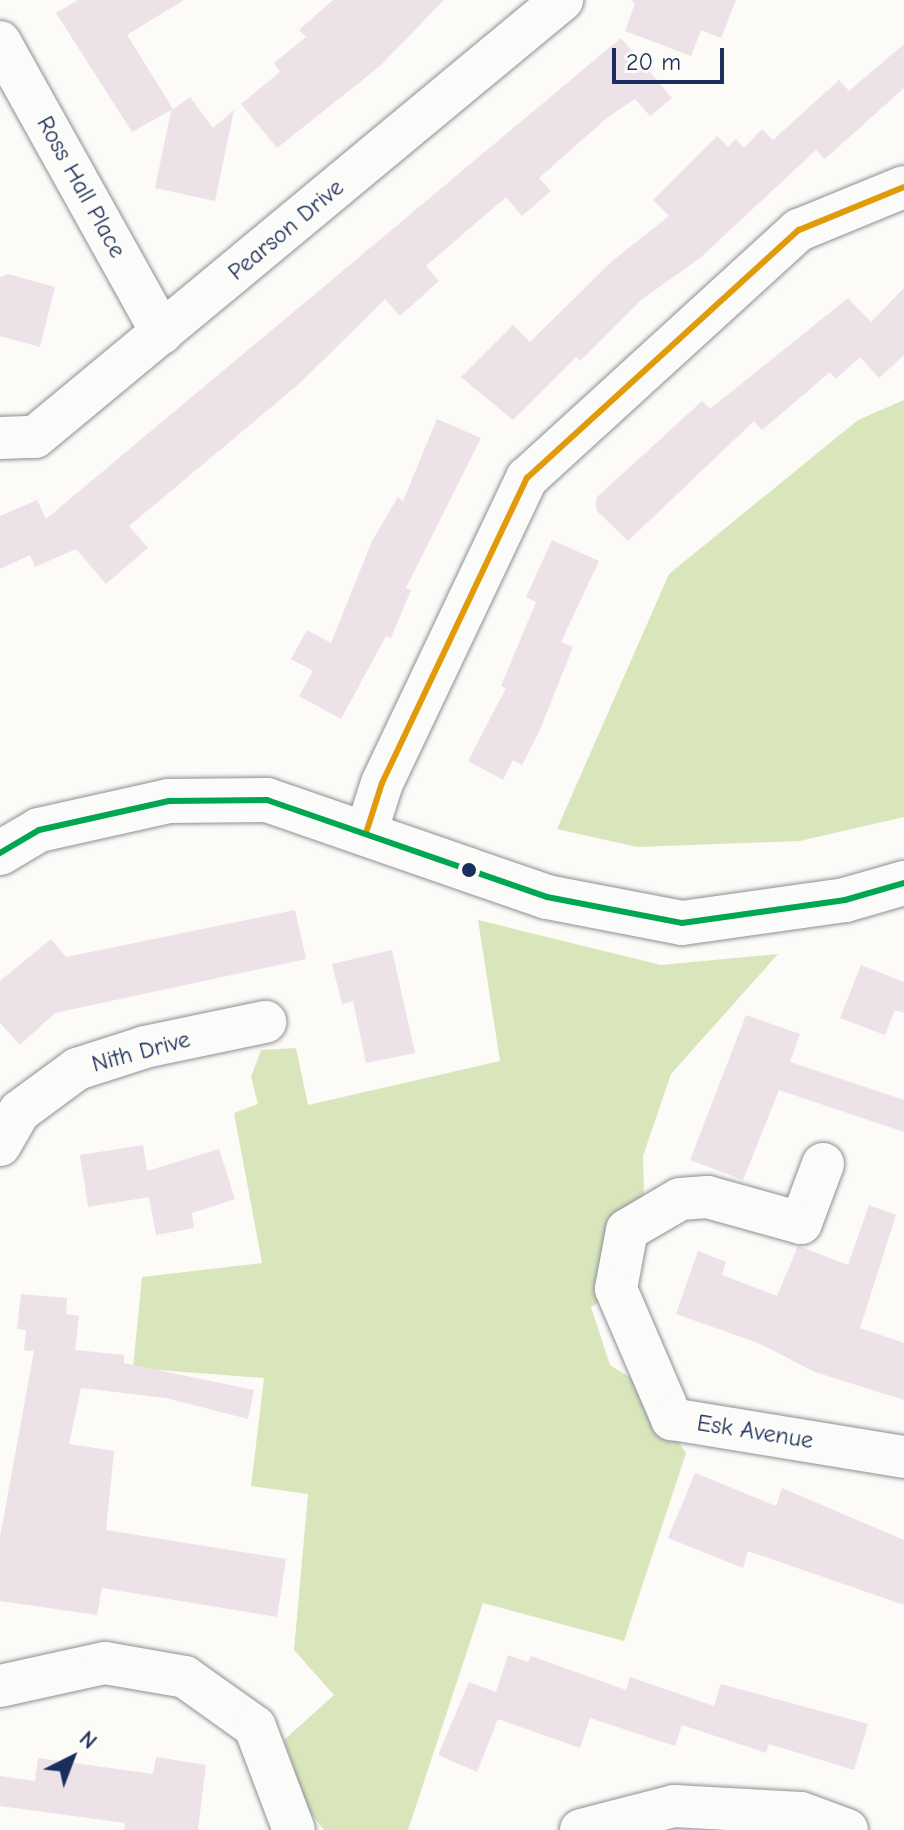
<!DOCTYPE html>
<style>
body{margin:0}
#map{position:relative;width:904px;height:1830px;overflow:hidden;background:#fcfbf8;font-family:"Comic Neue",sans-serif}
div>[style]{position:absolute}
.green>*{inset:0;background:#d9e6bc}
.building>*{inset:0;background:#ece2e8}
.roads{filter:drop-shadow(0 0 2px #8c9097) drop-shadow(0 0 2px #8c9097)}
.minor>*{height:42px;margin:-21px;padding:0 21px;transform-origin:21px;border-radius:21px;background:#fbfbf9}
.tertiary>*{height:44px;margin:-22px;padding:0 22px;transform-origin:22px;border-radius:22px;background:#fbfbf9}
.bus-1>*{height:6px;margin:-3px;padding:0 3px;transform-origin:3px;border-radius:3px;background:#e19a09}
.bus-2>*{height:6px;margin:-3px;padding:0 3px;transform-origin:3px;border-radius:3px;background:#00a651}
.dots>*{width:22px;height:22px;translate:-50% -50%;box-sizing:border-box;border:4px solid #fdfcf7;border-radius:50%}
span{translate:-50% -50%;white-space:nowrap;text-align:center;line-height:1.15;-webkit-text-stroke:6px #fdfcf7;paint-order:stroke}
.street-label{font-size:24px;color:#1b2f5e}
.north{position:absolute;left:32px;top:1718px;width:80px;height:80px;-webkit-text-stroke:6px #fdfcf7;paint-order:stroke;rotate:42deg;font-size:22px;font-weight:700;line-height:32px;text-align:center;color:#1b2f5e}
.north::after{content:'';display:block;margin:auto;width:28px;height:36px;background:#1b2f5e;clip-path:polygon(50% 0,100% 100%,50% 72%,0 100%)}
.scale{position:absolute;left:612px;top:48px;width:112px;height:36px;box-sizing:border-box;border:4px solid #1b2f5e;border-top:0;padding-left:10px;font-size:24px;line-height:28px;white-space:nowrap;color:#1b2f5e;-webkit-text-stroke:6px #fdfcf7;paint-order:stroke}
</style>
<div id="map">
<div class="green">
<div style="clip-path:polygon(904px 400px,904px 817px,800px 841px,637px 847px,557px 829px,669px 574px,858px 420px)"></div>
<div style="clip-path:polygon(478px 920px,661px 965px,778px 954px,671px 1074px,643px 1156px,644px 1194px,620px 1230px,609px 1296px,591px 1307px,610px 1365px,639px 1383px,686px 1453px,624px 1641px,483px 1603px,408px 1830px,324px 1830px,309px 1811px,284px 1740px,334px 1695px,294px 1650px,308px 1494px,251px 1486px,264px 1378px,133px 1368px,142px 1277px,262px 1263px,234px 1113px,258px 1104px,251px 1077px,261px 1050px,296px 1048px,308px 1105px,500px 1061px)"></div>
</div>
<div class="building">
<div style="clip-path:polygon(78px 0,184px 0,127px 35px,173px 109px,132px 132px,56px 13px)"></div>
<div style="clip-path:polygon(333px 0,444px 0,380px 66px,277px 148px,241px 104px,280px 72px,274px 63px,306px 37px,299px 30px)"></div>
<div style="clip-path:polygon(631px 0,736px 0,721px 38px,701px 30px,691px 56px,625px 31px,635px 3px)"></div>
<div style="clip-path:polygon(621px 38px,672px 98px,650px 116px,635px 99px,608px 117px,539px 178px,551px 191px,522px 216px,506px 197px,426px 266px,439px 281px,400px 316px,385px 299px,299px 384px,129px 526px,148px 548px,106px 584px,76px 549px,35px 567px,30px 555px,0 569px,0 516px,37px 500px,46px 519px)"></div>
<div style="clip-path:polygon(904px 44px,904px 88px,825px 159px,816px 150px,700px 258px,641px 300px,580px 361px,576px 357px,513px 420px,461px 377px,513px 325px,530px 342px,611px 262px,669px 216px,653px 200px,717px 136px,728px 147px,736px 139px,744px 148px,762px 129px,773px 140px,839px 80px,849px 91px)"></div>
<div style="clip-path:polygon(190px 97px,213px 128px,234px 110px,215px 201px,155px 188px,171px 111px)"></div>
<div style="clip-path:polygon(8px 274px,55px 287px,40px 347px,0 336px,0 277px)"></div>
<div style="clip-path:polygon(904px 288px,904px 355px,879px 378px,860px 357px,836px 379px,830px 372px,762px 430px,754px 421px,628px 541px,596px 510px,596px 498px,702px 401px,710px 409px,848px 298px,871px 322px)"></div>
<div style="clip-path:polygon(437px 419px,481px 438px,406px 588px,411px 590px,391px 638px,386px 636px,341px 719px,299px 696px,313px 671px,291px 659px,307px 630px,331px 643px,372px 541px,398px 497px,403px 501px)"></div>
<div style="clip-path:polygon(552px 540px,599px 561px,561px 642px,573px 647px,539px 732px,522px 765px,513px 760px,503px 780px,468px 761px,506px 688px,501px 686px,536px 602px,526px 597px)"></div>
<div style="clip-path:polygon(295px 910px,306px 959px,55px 1013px,20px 1045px,0 1023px,0 981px,51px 939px,66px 957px)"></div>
<div style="clip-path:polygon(392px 950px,415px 1053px,366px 1063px,353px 1001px,342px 1004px,332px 964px)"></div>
<div style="clip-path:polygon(861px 965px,904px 982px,904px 1013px,895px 1010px,885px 1035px,840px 1018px)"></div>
<div style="clip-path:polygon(746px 1015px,800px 1034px,790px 1062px,904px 1100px,904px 1132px,779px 1090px,743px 1180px,690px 1160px)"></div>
<div style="clip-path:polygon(143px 1145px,147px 1171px,219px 1149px,235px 1199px,192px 1213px,194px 1228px,156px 1235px,149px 1197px,88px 1207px,80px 1155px)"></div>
<div style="clip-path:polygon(869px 1205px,896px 1215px,860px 1328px,904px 1343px,904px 1400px,815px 1372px,758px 1343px,676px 1314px,698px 1251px,726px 1262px,722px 1275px,777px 1296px,798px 1246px,848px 1265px)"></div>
<div style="clip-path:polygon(21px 1294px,67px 1298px,66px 1314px,79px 1316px,75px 1350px,124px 1355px,124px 1363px,254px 1390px,248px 1419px,166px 1398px,81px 1388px,69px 1444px,114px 1451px,106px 1530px,286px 1559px,277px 1617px,102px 1588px,97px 1615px,0 1601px,0 1537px,34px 1351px,24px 1350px,26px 1330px,17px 1329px)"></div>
<div style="clip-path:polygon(695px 1473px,776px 1506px,782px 1488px,904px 1540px,904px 1605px,748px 1551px,743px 1568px,668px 1538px)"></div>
<div style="clip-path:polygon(508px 1655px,528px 1662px,531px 1656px,626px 1690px,630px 1677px,714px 1706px,721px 1684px,868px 1724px,854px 1770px,769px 1744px,766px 1753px,682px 1725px,675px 1746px,590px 1718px,580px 1748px,498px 1719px,477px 1772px,438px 1755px,469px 1682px,496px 1692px)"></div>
<div style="clip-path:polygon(156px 1757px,206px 1765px,198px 1830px,124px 1830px,125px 1823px,0 1806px,0 1776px,35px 1781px,38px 1758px,153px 1774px)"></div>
</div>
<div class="roads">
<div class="minor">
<div style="left:0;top:42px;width:333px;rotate:60.9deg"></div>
<div style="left:0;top:438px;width:35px;rotate:-2deg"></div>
<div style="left:35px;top:437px;width:685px;rotate:-39.67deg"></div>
<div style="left:366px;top:833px;width:52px;rotate:-72.3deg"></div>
<div style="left:382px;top:783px;width:338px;rotate:-64.6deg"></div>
<div style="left:527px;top:478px;width:368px;rotate:-42.4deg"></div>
<div style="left:799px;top:230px;width:113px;rotate:-22.3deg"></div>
<div style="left:0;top:1145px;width:39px;rotate:-60deg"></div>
<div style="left:20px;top:1111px;width:71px;rotate:-36.4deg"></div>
<div style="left:77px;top:1069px;width:71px;rotate:-17.9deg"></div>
<div style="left:145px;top:1047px;width:123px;rotate:-11.8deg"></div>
<div style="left:823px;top:1164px;width:63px;rotate:110.4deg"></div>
<div style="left:801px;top:1223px;width:97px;rotate:-164.4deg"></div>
<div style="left:708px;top:1197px;width:28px;rotate:176deg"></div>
<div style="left:680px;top:1199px;width:61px;rotate:149.7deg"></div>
<div style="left:627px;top:1230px;width:60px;rotate:100.6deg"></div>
<div style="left:616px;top:1289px;width:142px;rotate:66.7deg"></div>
<div style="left:672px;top:1419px;width:235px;rotate:9.3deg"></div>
<div style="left:0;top:1686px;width:107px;rotate:-12.4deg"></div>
<div style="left:105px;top:1663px;width:81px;rotate:9.9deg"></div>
<div style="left:185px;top:1677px;width:86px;rotate:35.5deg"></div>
<div style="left:255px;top:1727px;width:110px;rotate:69.3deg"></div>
<div style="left:581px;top:1830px;width:96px;rotate:-14.5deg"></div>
<div style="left:674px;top:1806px;width:127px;rotate:3.2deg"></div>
<div style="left:801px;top:1813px;width:49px;rotate:20.3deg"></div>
</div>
<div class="tertiary">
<div style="left:0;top:853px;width:45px;rotate:-30.5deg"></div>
<div style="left:39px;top:830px;width:133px;rotate:-12.6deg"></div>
<div style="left:169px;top:801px;width:98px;rotate:-0.6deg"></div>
<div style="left:267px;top:800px;width:296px;rotate:19.1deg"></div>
<div style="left:547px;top:897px;width:137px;rotate:10.9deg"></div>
<div style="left:682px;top:923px;width:165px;rotate:-8deg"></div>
<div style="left:845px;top:900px;width:61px;rotate:-16.1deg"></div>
</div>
</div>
<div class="bus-1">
<div style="left:366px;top:833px;width:52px;rotate:-72.3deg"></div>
<div style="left:382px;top:783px;width:338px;rotate:-64.6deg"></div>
<div style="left:527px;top:478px;width:368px;rotate:-42.4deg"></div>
<div style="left:799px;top:230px;width:113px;rotate:-22.3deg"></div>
</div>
<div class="bus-2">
<div style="left:0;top:853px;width:45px;rotate:-30.5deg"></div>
<div style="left:39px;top:830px;width:133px;rotate:-12.6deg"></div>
<div style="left:169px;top:801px;width:98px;rotate:-0.6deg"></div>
<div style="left:267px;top:800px;width:296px;rotate:19.1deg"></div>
<div style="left:547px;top:897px;width:137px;rotate:10.9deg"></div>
<div style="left:682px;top:923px;width:165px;rotate:-8deg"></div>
<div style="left:845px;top:900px;width:61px;rotate:-16.1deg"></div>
</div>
<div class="dots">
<div style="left:469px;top:870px;background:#1b2f5e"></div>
</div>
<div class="street-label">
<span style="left:81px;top:187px;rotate:61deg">Ross Hall Place</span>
<span style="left:286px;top:230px;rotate:-40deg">Pearson Drive</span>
<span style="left:141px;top:1052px;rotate:-15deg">Nith Drive</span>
<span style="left:755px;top:1432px;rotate:9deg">Esk Avenue</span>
</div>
<div class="north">N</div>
<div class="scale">20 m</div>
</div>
